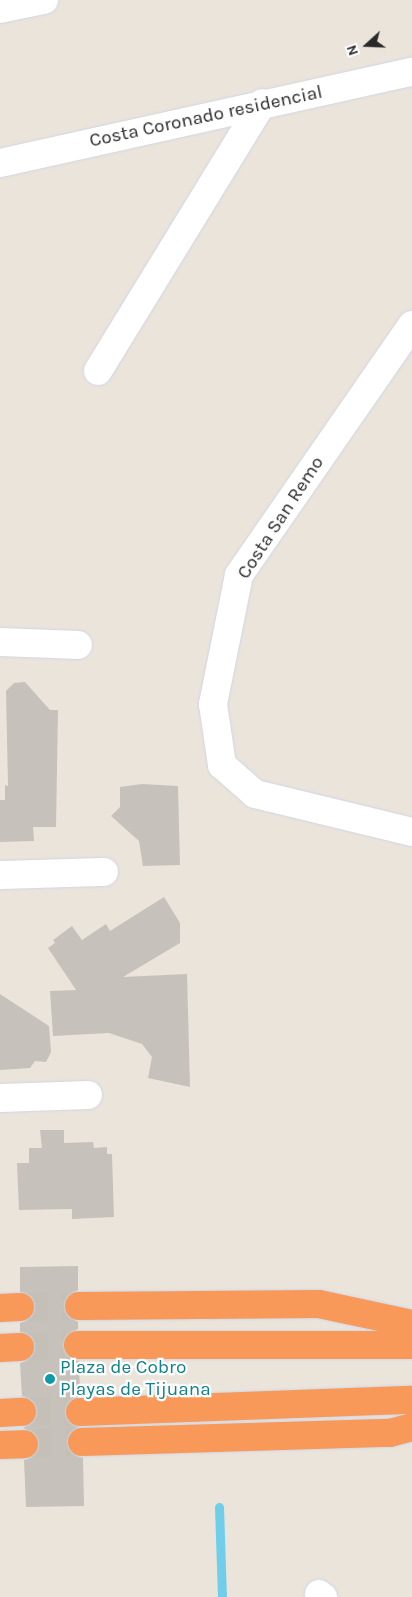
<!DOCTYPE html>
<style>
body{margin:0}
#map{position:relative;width:412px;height:1597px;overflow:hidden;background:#ebe4db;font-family:Karla,sans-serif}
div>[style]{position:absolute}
.stream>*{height:9px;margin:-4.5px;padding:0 4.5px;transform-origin:4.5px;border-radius:4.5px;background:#71ceea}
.building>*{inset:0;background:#c6c1bb}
.motorway-tunnel>*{height:28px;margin-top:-14px;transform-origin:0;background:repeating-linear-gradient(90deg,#c4bfb7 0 28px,transparent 0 42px)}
.roads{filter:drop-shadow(0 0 1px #d1d5e2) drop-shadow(0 0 1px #d1d5e2)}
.minor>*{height:28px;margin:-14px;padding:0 14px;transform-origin:14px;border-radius:14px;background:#fff}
.tertiary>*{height:28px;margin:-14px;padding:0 14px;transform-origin:14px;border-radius:14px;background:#fff}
.motorway>*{height:28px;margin:-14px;padding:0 14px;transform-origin:14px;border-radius:14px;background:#f89859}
.dots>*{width:14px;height:14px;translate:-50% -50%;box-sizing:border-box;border:2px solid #fff;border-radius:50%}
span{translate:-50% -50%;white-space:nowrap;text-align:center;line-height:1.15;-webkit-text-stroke:4.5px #fff;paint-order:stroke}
.street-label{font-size:19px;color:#292929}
.culture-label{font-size:19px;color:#0d838f}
.left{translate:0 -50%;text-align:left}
.north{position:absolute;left:342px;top:20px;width:50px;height:50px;-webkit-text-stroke:4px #fff;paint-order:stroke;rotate:250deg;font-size:14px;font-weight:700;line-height:20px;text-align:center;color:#292929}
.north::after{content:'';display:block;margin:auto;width:18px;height:22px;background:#292929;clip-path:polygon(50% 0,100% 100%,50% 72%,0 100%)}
</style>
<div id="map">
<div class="stream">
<div style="left:219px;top:1507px;width:90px;rotate:88.1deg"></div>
</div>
<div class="building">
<div style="clip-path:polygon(25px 682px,50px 710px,58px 710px,56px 827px,33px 827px,34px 841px,0 842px,0 800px,5px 800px,5px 785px,8px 786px,6px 691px,14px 683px)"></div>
<div style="clip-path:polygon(142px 784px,178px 786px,180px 865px,143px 866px,139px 841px,111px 816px,120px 807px,120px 787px)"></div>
<div style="clip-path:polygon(164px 897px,180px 923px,180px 943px,123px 977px,187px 974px,190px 1087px,148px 1078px,152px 1057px,142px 1044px,109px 1033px,53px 1036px,50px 991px,76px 990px,48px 948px,55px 943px,53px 940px,72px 926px,82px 940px,106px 924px,110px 931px)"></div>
<div style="clip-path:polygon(0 994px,49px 1026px,51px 1052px,46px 1062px,35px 1061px,30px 1068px,0 1070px)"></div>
<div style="clip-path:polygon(40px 1130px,64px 1130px,64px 1143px,93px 1142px,94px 1148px,107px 1147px,107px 1154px,112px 1154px,114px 1217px,72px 1219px,72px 1209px,19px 1210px,17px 1163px,29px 1163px,29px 1148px,42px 1148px)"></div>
<div style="clip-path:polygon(78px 1266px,78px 1290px,66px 1298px,63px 1307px,66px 1314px,78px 1322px,78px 1329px,65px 1337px,62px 1345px,70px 1358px,79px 1361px,80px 1396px,66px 1404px,64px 1413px,67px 1421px,79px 1427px,69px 1434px,66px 1443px,74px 1455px,83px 1458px,84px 1506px,26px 1507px,24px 1460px,33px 1457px,40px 1444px,37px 1435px,23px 1428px,36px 1420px,38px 1412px,35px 1403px,22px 1396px,20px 1363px,29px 1360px,36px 1347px,33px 1338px,20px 1332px,20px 1323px,29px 1320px,36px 1307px,33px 1298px,20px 1292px,20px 1267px)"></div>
</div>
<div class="motorway-tunnel">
<div style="left:20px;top:1307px;width:59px;rotate:-1deg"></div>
<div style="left:20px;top:1347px;width:58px;rotate:-2deg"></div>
<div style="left:22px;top:1412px;width:58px"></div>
<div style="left:24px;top:1444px;width:58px;rotate:-2deg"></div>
</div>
<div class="roads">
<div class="minor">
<div style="left:0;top:163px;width:422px;rotate:-12.5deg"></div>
<div style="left:412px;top:325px;width:304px;rotate:124.7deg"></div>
<div style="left:239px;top:575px;width:132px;rotate:101.4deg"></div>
<div style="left:213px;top:704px;width:62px;rotate:81.6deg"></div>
<div style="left:222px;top:765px;width:44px;rotate:41.3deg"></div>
<div style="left:255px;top:794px;width:162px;rotate:13.6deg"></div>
<div style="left:98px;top:371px;width:314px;rotate:-58.5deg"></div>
<div style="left:0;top:642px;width:78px;rotate:2.2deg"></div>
<div style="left:0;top:875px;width:104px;rotate:-1.7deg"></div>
<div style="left:0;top:1098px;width:88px;rotate:-2deg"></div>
<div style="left:319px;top:1594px;width:5px;rotate:37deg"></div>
</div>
<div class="tertiary">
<div style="left:0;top:9px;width:45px;rotate:-11.6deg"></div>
</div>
<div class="motorway">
<div style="left:79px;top:1306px;width:240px;rotate:-0.5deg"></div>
<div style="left:319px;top:1304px;width:95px;rotate:12.1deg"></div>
<div style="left:0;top:1308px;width:20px;rotate:-3deg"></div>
<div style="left:78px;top:1345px;width:334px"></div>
<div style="left:0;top:1348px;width:20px;rotate:-3deg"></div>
<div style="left:80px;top:1412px;width:332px;rotate:-2.1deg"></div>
<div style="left:0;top:1413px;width:22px;rotate:-3deg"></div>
<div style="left:82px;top:1442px;width:308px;rotate:-1.7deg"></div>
<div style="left:390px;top:1433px;width:23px;rotate:-15deg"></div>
<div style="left:0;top:1445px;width:24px;rotate:-2deg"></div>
</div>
</div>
<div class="dots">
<div style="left:50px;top:1379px;background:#0f9aa8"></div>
</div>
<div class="street-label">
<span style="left:206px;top:117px;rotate:-12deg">Costa Coronado residencial</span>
<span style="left:281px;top:518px;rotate:-57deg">Costa San Remo</span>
</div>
<div class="culture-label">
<span class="left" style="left:60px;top:1379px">Plaza de Cobro<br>Playas de Tijuana</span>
</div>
<div class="north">N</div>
</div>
